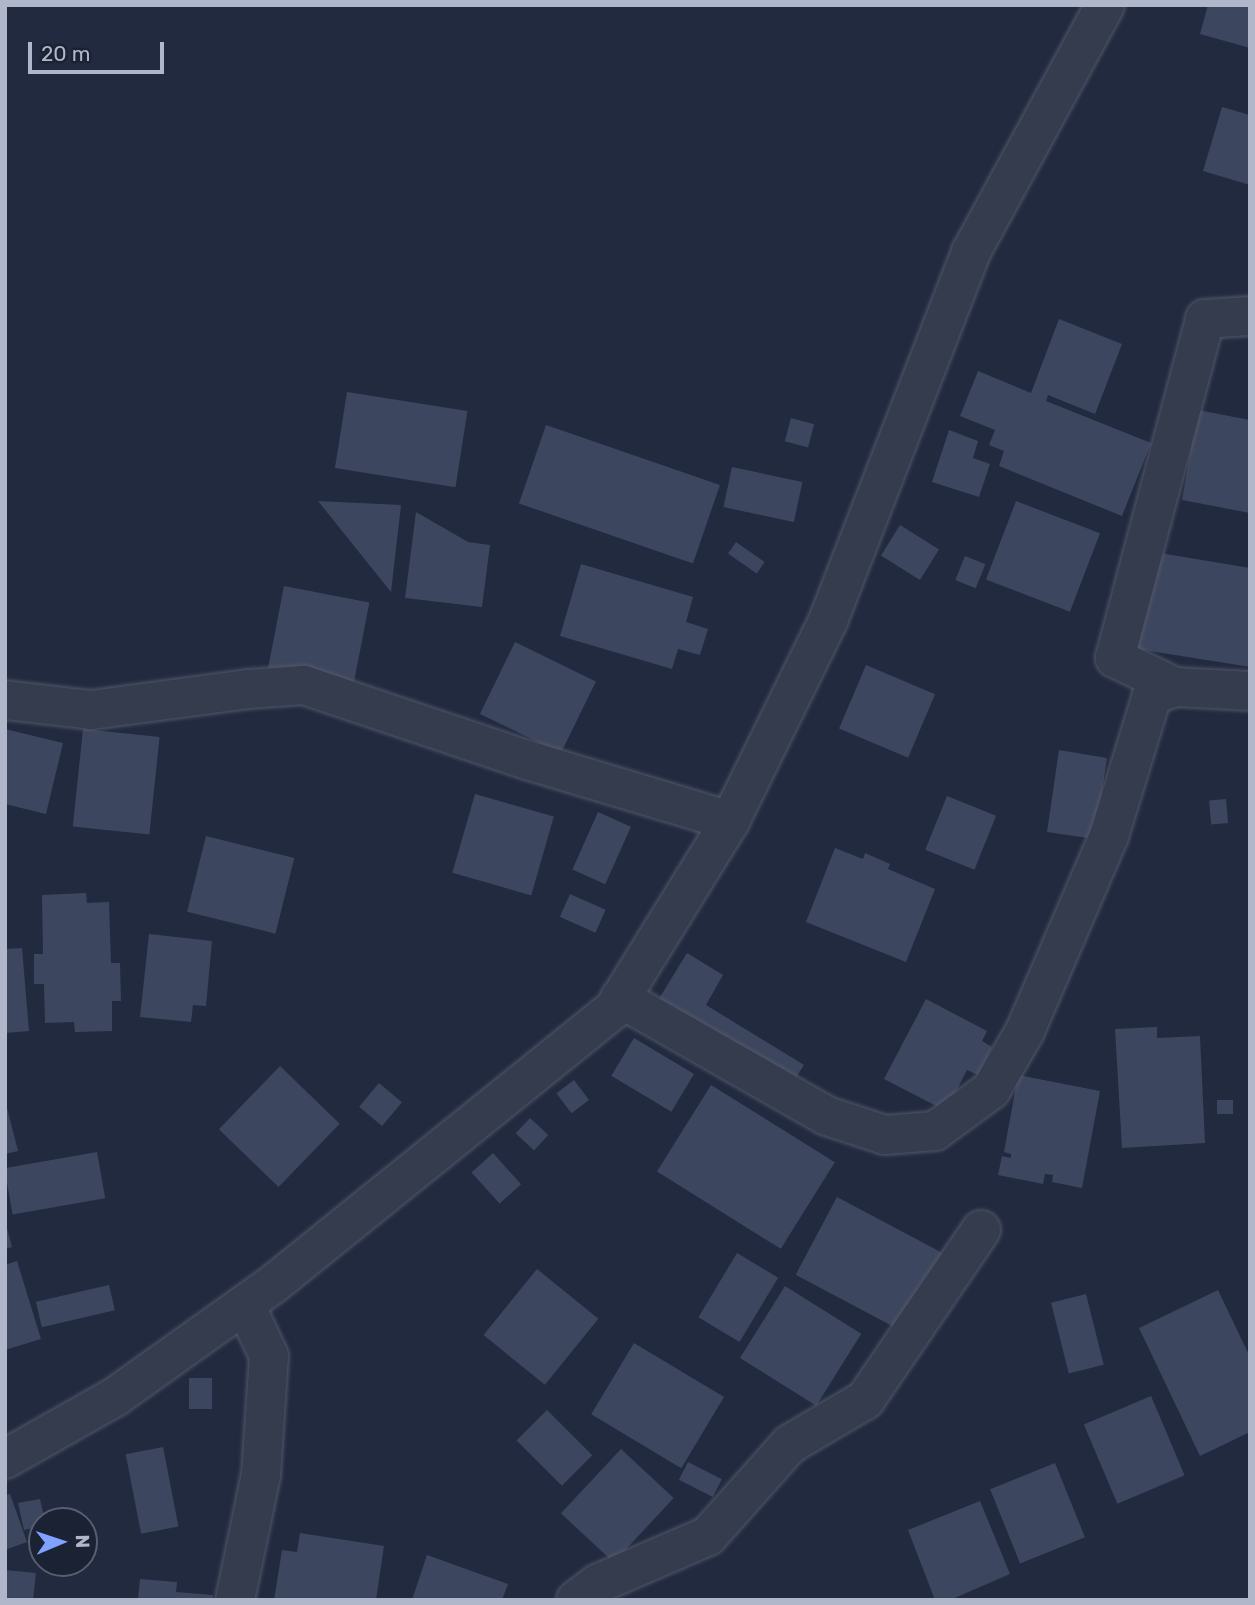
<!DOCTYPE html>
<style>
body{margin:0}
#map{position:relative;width:1255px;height:1605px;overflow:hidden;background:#212a3f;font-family:Rubik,sans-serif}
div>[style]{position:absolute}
.building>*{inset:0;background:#3d465f;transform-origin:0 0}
.roads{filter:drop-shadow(0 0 2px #515769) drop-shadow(0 0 2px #515769)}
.street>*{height:38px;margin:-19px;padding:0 19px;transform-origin:19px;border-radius:19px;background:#353c4e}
span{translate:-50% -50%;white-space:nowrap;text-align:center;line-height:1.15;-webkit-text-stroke:5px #1b2233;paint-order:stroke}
.frame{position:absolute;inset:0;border:7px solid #b1b7ca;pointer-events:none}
.north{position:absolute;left:28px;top:1507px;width:70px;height:70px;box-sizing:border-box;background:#1b2233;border:2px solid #575e6f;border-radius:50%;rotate:88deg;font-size:19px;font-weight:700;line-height:28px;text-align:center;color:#b1b7ca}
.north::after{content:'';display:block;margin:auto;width:24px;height:32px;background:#81a1ff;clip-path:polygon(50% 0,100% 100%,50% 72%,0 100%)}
.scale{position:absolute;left:28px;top:42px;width:136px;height:32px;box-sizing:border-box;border:4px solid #b1b7ca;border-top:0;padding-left:9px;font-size:21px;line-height:24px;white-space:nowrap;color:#b1b7ca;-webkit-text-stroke:5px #1b2233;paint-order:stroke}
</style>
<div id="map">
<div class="building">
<div style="clip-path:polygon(1208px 5px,1250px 5px,1250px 48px,1200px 34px)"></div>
<div style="clip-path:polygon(1222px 107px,1250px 115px,1250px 185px,1203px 171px)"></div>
<div style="clip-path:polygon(1059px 319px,1122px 344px,1095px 414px,1048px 395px,1046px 401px,1151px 443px,1122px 516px,999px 466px,1004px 451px,989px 445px,995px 430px,960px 416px,978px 371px,1031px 393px)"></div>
<div style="left:347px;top:392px;width:122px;height:77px;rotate:9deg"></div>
<div style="clip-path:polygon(1198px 410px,1250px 420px,1250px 513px,1182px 500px)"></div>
<div style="left:791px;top:418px;width:24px;height:24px;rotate:15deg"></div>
<div style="left:546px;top:425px;width:184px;height:83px;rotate:19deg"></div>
<div style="clip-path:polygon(949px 430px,978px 441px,973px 458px,990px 464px,979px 497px,932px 482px)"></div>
<div style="left:732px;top:467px;width:72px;height:41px;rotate:12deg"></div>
<div style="clip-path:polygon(318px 501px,401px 505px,391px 592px)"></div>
<div style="left:1016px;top:501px;width:90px;height:84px;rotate:21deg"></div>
<div style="clip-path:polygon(416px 512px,468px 542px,490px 545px,482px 607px,405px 598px)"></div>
<div style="left:900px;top:525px;width:46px;height:36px;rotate:32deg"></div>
<div style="left:736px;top:542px;width:35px;height:14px;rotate:35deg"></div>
<div style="clip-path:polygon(1154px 552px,1250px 568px,1250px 667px,1131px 648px)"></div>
<div style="left:965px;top:556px;width:22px;height:26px;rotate:22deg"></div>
<div style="clip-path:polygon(581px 564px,693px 597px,686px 622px,708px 629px,700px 655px,678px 649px,672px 669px,560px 636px)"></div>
<div style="left:284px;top:586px;width:87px;height:84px;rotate:11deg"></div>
<div style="left:515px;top:642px;width:90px;height:80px;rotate:26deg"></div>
<div style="left:866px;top:665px;width:75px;height:69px;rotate:23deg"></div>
<div style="clip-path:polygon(5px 729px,63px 743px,46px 814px,5px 804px)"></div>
<div style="left:83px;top:729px;width:77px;height:98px;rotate:6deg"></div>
<div style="clip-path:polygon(1059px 750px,1107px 758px,1102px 791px,1112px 793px,1095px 839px,1047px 832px)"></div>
<div style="left:475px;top:794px;width:82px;height:82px;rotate:16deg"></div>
<div style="left:947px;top:796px;width:53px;height:58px;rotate:22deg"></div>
<div style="left:1226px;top:799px;width:24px;height:17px;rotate:85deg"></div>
<div style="left:598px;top:812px;width:36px;height:63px;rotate:24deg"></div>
<div style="left:206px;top:836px;width:91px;height:78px;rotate:14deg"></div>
<div style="clip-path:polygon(835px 848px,863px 859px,865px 853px,890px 864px,888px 869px,935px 889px,906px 962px,806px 922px)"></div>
<div style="clip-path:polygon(86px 893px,87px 903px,109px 902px,111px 963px,120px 963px,121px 1001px,112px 1001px,112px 1031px,75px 1032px,74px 1022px,45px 1023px,44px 984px,34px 984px,34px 954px,43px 954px,42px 895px)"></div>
<div style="left:570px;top:894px;width:39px;height:25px;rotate:24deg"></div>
<div style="clip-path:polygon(149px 934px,212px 941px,206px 1006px,193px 1005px,191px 1022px,140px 1017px)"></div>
<div style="clip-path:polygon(22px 948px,29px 1031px,5px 1033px,5px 949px)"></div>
<div style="clip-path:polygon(687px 953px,723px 975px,706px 1005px,804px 1065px,787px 1092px,652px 1010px)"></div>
<div style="clip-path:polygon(926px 999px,987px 1031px,982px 1041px,992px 1047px,978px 1075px,967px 1070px,946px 1111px,884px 1079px)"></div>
<div style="clip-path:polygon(1157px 1027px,1157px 1038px,1200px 1036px,1205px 1143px,1122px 1148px,1115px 1029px)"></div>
<div style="left:634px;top:1038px;width:70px;height:44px;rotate:31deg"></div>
<div style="left:280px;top:1066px;width:83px;height:88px;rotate:44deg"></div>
<div style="clip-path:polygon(1018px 1075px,1100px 1091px,1082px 1188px,1052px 1182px,1053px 1175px,1045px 1174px,1043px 1184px,998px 1175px,1002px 1156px,1011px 1158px,1011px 1154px,1004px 1152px)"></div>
<div style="left:574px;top:1080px;width:25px;height:22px;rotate:53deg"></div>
<div style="left:379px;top:1083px;width:30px;height:31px;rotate:40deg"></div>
<div style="left:711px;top:1085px;width:146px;height:102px;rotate:32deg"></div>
<div style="clip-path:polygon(5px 1100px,18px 1151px,5px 1154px)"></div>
<div style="left:1217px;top:1100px;width:16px;height:14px"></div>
<div style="left:530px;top:1118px;width:25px;height:21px;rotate:43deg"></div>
<div style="left:97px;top:1152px;width:47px;height:94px;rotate:80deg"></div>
<div style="left:493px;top:1153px;width:42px;height:29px;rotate:48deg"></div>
<div style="left:837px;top:1197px;width:120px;height:88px;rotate:28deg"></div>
<div style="clip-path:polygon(5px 1221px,12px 1247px,5px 1249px)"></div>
<div style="left:737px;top:1253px;width:48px;height:75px;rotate:31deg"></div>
<div style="clip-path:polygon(17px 1261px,41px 1339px,5px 1350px,5px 1265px)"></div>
<div style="left:537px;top:1269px;width:79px;height:85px;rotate:39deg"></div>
<div style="left:109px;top:1285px;width:26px;height:75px;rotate:77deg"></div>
<div style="left:785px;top:1286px;width:90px;height:85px;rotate:32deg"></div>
<div style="clip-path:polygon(1218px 1290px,1250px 1357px,1250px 1432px,1200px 1456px,1139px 1328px)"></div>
<div style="left:1086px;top:1294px;width:73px;height:36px;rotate:76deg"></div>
<div style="left:634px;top:1343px;width:105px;height:83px;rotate:31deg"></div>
<div style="left:189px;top:1378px;width:23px;height:31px"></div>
<div style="left:1151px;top:1396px;width:86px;height:73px;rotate:67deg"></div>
<div style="left:547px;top:1410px;width:64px;height:43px;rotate:45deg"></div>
<div style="left:163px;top:1447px;width:81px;height:38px;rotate:79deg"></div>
<div style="left:621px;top:1449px;width:72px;height:88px;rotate:43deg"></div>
<div style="left:688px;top:1462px;width:38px;height:20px;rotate:27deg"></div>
<div style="left:1055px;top:1463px;width:80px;height:70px;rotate:68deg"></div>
<div style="clip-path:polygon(10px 1494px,27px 1542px,5px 1550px,5px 1496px)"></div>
<div style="clip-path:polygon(40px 1499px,45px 1521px,42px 1526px,24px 1530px,18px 1503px)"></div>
<div style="clip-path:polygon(980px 1501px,1010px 1574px,950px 1600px,935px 1600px,908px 1530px)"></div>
<div style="clip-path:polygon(300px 1533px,384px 1546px,376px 1600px,274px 1600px,282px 1550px,297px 1552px)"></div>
<div style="clip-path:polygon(427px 1555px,508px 1584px,502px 1600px,412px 1600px)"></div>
<div style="clip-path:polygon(5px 1570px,36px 1573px,33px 1600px,5px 1600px)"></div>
<div style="clip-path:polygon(140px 1579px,177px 1582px,176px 1592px,213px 1595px,213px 1600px,138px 1600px)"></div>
</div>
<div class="roads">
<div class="street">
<div style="left:1175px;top:687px;width:67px;rotate:-154.2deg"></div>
<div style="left:1115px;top:658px;width:351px;rotate:-75.1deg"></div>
<div style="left:1205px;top:319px;width:45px;rotate:-3.8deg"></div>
<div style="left:5px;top:700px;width:87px;rotate:6.6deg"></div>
<div style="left:91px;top:710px;width:158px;rotate:-7.6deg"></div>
<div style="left:248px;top:689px;width:56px;rotate:-4.1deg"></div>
<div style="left:304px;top:685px;width:235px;rotate:18.6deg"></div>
<div style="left:527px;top:760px;width:212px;rotate:16.7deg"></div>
<div style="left:620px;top:998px;width:238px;rotate:29.7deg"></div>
<div style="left:827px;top:1116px;width:61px;rotate:18.1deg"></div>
<div style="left:885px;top:1135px;width:50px;rotate:-4.6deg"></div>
<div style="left:935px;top:1131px;width:69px;rotate:-36.2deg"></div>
<div style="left:991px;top:1090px;width:68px;rotate:-60deg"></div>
<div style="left:1025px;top:1031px;width:212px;rotate:-66.7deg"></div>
<div style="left:1109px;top:836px;width:147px;rotate:-73deg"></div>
<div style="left:1152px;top:695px;width:24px;rotate:-19deg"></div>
<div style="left:1175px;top:687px;width:75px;rotate:3.1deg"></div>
<div style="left:5px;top:1459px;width:126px;rotate:-29.4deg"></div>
<div style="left:115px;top:1397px;width:193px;rotate:-35.5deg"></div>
<div style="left:272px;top:1285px;width:439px;rotate:-38.9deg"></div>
<div style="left:614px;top:1009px;width:221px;rotate:-58.3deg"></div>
<div style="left:730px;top:821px;width:223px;rotate:-63.9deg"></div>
<div style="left:828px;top:621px;width:396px;rotate:-68.8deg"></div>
<div style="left:971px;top:252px;width:281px;rotate:-61.5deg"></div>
<div style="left:235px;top:1600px;width:128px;rotate:-78.3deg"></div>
<div style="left:261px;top:1475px;width:119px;rotate:-86.2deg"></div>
<div style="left:269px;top:1356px;width:56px;rotate:-115.2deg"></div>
<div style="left:576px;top:1600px;width:26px;rotate:-37deg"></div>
<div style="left:597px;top:1584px;width:121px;rotate:-23.4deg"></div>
<div style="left:708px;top:1536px;width:123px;rotate:-48.3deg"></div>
<div style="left:790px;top:1444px;width:87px;rotate:-30.4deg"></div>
<div style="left:865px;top:1400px;width:206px;rotate:-55.7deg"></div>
</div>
</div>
<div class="frame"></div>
<div class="north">N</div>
<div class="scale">20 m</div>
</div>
